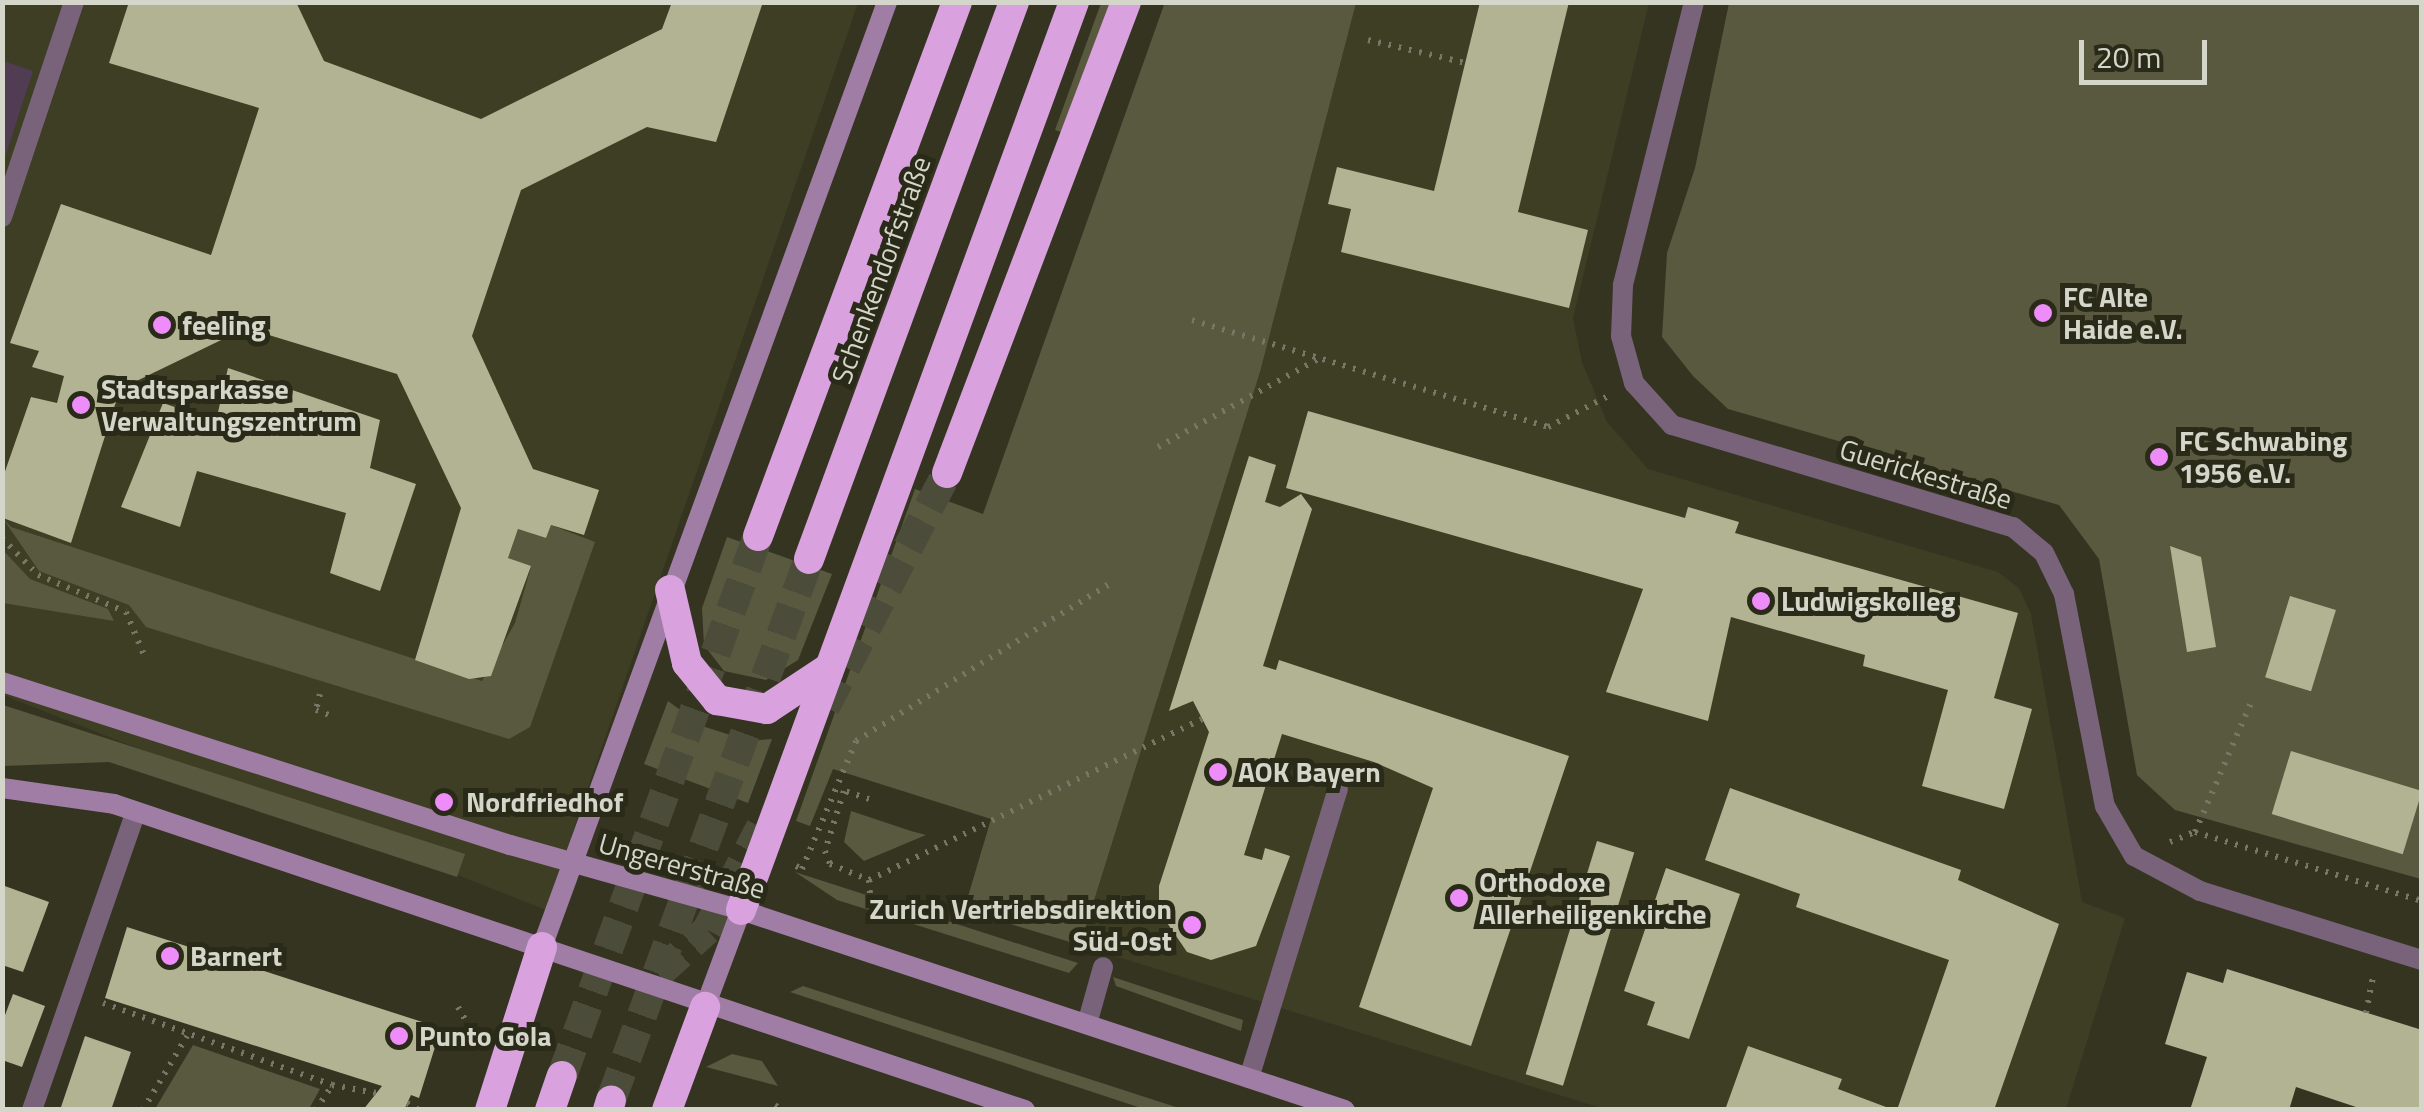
<!DOCTYPE html>
<meta charset="utf-8">
<style>
body{margin:0}
#map{position:relative;width:2424px;height:1112px;overflow:hidden;background:#343421;font-family:"Titillium Web",sans-serif}
div>[style]{position:absolute}
.built>*{inset:0;background:#3e3e25}
.green>*{inset:0;background:#595940}
.water>*{inset:0;background:#513d53}
.building>*{inset:0;background:#b2b393;transform-origin:0 0}
.highway-tunnel>*{height:30px;margin-top:-15px;transform-origin:0;background:repeating-linear-gradient(90deg,#4c4c3a 0 30px,transparent 0 45px)}
.path>*{height:6px;margin-top:-3px;transform-origin:0;background:repeating-linear-gradient(90deg,#777767 0 2.5px,transparent 0 10.5px)}
.lane>*{height:20px;margin:-10px;padding:0 10px;transform-origin:10px;border-radius:10px;background:#79637b}
.street>*{height:20px;margin:-10px;padding:0 10px;transform-origin:10px;border-radius:10px;background:#79637b}
.secondary>*{height:20px;margin:-10px;padding:0 10px;transform-origin:10px;border-radius:10px;background:#a07da4}
.highway>*{height:30px;margin:-15px;padding:0 15px;transform-origin:15px;border-radius:15px;background:#d9a2df}
.dots>*{width:28px;height:28px;translate:-50% -50%;box-sizing:border-box;border:5px solid #2a2a18;border-radius:50%}
span{translate:-50% -50%;white-space:nowrap;text-align:center;line-height:1.15;-webkit-text-stroke:10px #2a2a18;paint-order:stroke}
.street-label{font-size:28px;color:#d5d6ca}
.poi-label{font-size:28px;color:#d5d6ca;font-weight:700}
.left{translate:0 -50%;text-align:left}
.right{translate:-100% -50%;text-align:right}
.frame{position:absolute;inset:0;border:5px solid #d5d6ca;pointer-events:none}
.scale{position:absolute;left:2079px;top:40px;width:128px;height:45px;box-sizing:border-box;border:5px solid #d5d6ca;border-top:0;padding-left:12px;font-size:30px;line-height:35px;white-space:nowrap;color:#d5d6ca;-webkit-text-stroke:8px #2a2a18;paint-order:stroke}
</style>
<div id="map">
<div class="built">
<div style="clip-path:polygon(2px 3px,858px 3px,546px 910px,3px 695px)"></div>
<div style="clip-path:polygon(1356px 3px,1649px 3px,1573px 318px,1582px 362px,1607px 422px,1648px 469px,1998px 572px,2019px 588px,2031px 614px,2082px 902px,2125px 918px,2066px 1109px,1604px 1109px,1080px 945px,1260px 372px)"></div>
</div>
<div class="green">
<div style="clip-path:polygon(1165px 2px,1356px 3px,1260px 372px,1080px 945px,964px 910px,991px 819px,833px 769px,810px 826px,796px 821px,915px 489px,983px 514px)"></div>
<div style="clip-path:polygon(1101px 3px,1113px 3px,1064px 133px,1055px 130px)"></div>
<div style="clip-path:polygon(1729px 3px,2421px 3px,2421px 879px,2175px 810px,2137px 775px,2099px 559px,2059px 505px,1728px 409px,1693px 376px,1662px 337px,1667px 253px,1695px 168px)"></div>
<div style="clip-path:polygon(2px 517px,11px 527px,482px 681px,515px 623px,531px 567px,508px 558px,518px 529px,546px 538px,551px 525px,595px 542px,530px 727px,509px 739px,146px 627px,129px 605px,39px 571px)"></div>
<div style="clip-path:polygon(727px 537px,832px 574px,798px 660px,766px 680px,724px 671px,704px 645px,702px 608px)"></div>
<div style="clip-path:polygon(2px 549px,30px 579px,108px 609px,114px 621px,3px 603px)"></div>
<div style="clip-path:polygon(668px 701px,702px 726px,749px 741px,772px 739px,748px 803px,644px 764px)"></div>
<div style="clip-path:polygon(3px 705px,465px 854px,457px 877px,109px 762px,3px 766px)"></div>
<div style="clip-path:polygon(851px 811px,911px 831px,926px 835px,864px 861px,844px 842px)"></div>
<div style="clip-path:polygon(795px 872px,1078px 963px,1069px 973px,837px 900px)"></div>
<div style="clip-path:polygon(1113px 977px,1243px 1020px,1241px 1031px,1116px 986px)"></div>
<div style="clip-path:polygon(803px 986px,1182px 1109px,1144px 1109px,790px 992px)"></div>
<div style="clip-path:polygon(193px 1045px,320px 1089px,309px 1109px,155px 1109px)"></div>
<div style="clip-path:polygon(732px 1054px,762px 1061px,778px 1086px,706px 1067px)"></div>
</div>
<div class="water">
<div style="clip-path:polygon(3px 61px,33px 71px,5px 157px,2px 156px)"></div>
</div>
<div class="building">
<div style="clip-path:polygon(129px 2px,296px 2px,324px 61px,481px 119px,662px 29px,672px 2px,763px 2px,716px 142px,647px 127px,521px 190px,472px 336px,533px 469px,599px 490px,584px 535px,551px 525px,546px 538px,518px 529px,508px 558px,531px 566px,491px 676px,469px 679px,415px 660px,461px 508px,397px 374px,246px 328px,120px 389px,71px 543px,3px 518px,2px 480px,31px 397px,57px 403px,64px 376px,32px 367px,39px 351px,10px 343px,61px 204px,211px 255px,259px 108px,109px 63px)"></div>
<div style="clip-path:polygon(1480px 2px,1569px 2px,1518px 212px,1588px 230px,1569px 308px,1341px 252px,1351px 209px,1328px 204px,1337px 167px,1434px 191px)"></div>
<div style="clip-path:polygon(228px 368px,380px 420px,370px 468px,416px 484px,380px 591px,330px 573px,346px 513px,197px 471px,180px 527px,121px 507px,163px 403px,216px 421px)"></div>
<div style="clip-path:polygon(1308px 411px,1685px 518px,1688px 507px,1739px 522px,1735px 533px,2018px 613px,1994px 698px,2032px 709px,2004px 809px,1922px 786px,1948px 690px,1863px 666px,1865px 655px,1731px 617px,1708px 721px,1606px 692px,1643px 589px,1286px 488px)"></div>
<div style="clip-path:polygon(1249px 456px,1276px 465px,1265px 502px,1280px 507px,1301px 494px,1312px 509px,1263px 666px,1276px 670px,1279px 660px,1569px 756px,1471px 1046px,1359px 1007px,1433px 788px,1374px 762px,1282px 734px,1244px 855px,1262px 860px,1265px 848px,1290px 856px,1256px 946px,1211px 960px,1187px 952px,1159px 911px,1159px 886px,1209px 732px,1193px 701px,1169px 711px)"></div>
<div style="clip-path:polygon(2170px 546px,2201px 557px,2216px 647px,2187px 652px)"></div>
<div style="left:2290px;top:596px;width:48px;height:85px;rotate:17deg"></div>
<div style="left:2291px;top:751px;width:137px;height:66px;rotate:17deg"></div>
<div style="clip-path:polygon(1730px 788px,1961px 870px,1958px 880px,2059px 924px,1994px 1110px,1897px 1110px,1949px 960px,1796px 907px,1800px 894px,1705px 860px)"></div>
<div style="left:1597px;top:841px;width:39px;height:244px;rotate:17deg"></div>
<div style="clip-path:polygon(1666px 868px,1740px 894px,1689px 1039px,1647px 1025px,1655px 1002px,1624px 991px)"></div>
<div style="clip-path:polygon(2px 885px,49px 902px,23px 972px,2px 965px)"></div>
<div style="clip-path:polygon(127px 927px,441px 1028px,419px 1098px,411px 1095px,404px 1110px,363px 1110px,382px 1086px,105px 998px)"></div>
<div style="clip-path:polygon(2227px 969px,2422px 1030px,2422px 1110px,2365px 1110px,2296px 1087px,2289px 1110px,2190px 1110px,2207px 1057px,2165px 1044px,2187px 972px,2223px 983px)"></div>
<div style="clip-path:polygon(13px 994px,45px 1006px,22px 1067px,2px 1060px,2px 1023px)"></div>
<div style="clip-path:polygon(85px 1036px,131px 1052px,111px 1110px,60px 1110px)"></div>
<div style="clip-path:polygon(1748px 1046px,1842px 1079px,1838px 1089px,1894px 1110px,1725px 1110px)"></div>
</div>
<div class="highway-tunnel">
<div style="left:825px;top:707px;width:264px;rotate:-62.5deg"></div>
<div style="left:658px;top:974px;width:66px;rotate:-41.9deg"></div>
<div style="left:707px;top:930px;width:116px;rotate:-62.3deg"></div>
<div style="left:562px;top:1076px;width:574px;rotate:-70.05deg"></div>
<div style="left:611px;top:1100px;width:576px;rotate:-69.9deg"></div>
</div>
<div class="path">
<div style="left:1368px;top:40px;width:101px;rotate:13.2deg"></div>
<div style="left:1192px;top:320px;width:372px;rotate:16.7deg"></div>
<div style="left:1548px;top:427px;width:68px;rotate:-27.3deg"></div>
<div style="left:1158px;top:447px;width:183px;rotate:-28.8deg"></div>
<div style="left:2px;top:538px;width:52px;rotate:45.8deg"></div>
<div style="left:38px;top:575px;width:95px;rotate:22.8deg"></div>
<div style="left:126px;top:612px;width:47px;rotate:67.3deg"></div>
<div style="left:320px;top:694px;width:16px;rotate:104deg"></div>
<div style="left:316px;top:710px;width:14px;rotate:21deg"></div>
<div style="left:869px;top:799px;width:26px;rotate:-162deg"></div>
<div style="left:844px;top:791px;width:63px;rotate:107.6deg"></div>
<div style="left:825px;top:851px;width:14px;rotate:69deg"></div>
<div style="left:830px;top:864px;width:42px;rotate:22.3deg"></div>
<div style="left:869px;top:880px;width:15px;rotate:86deg"></div>
<div style="left:2195px;top:832px;width:144px;rotate:-66.6deg"></div>
<div style="left:2170px;top:842px;width:27px;rotate:-22deg"></div>
<div style="left:2195px;top:832px;width:237px;rotate:16.9deg"></div>
<div style="left:796px;top:866px;width:7px;rotate:27deg"></div>
<div style="left:802px;top:869px;width:139px;rotate:-67.1deg"></div>
<div style="left:856px;top:741px;width:301px;rotate:-31.8deg"></div>
<div style="left:869px;top:880px;width:370px;rotate:-25.8deg"></div>
<div style="left:103px;top:1003px;width:243px;rotate:19.7deg"></div>
<div style="left:332px;top:1085px;width:45px;rotate:10.3deg"></div>
<div style="left:458px;top:1007px;width:34px;rotate:60deg"></div>
<div style="left:2366px;top:1013px;width:36px;rotate:-79deg"></div>
<div style="left:407px;top:1103px;width:14px;rotate:30deg"></div>
<div style="left:775px;top:1105px;width:8px;rotate:40deg"></div>
<div style="left:143px;top:1110px;width:86px;rotate:-59.3deg"></div>
<div style="left:316px;top:1110px;width:30px;rotate:-57deg"></div>
<div style="left:2335px;top:1110px;width:9px;rotate:-72deg"></div>
</div>
<div class="lane">
<div style="left:1087px;top:1024px;width:59px;rotate:-74.3deg"></div>
<div style="left:1249px;top:1078px;width:302px;rotate:-72.9deg"></div>
<div style="left:32px;top:1110px;width:316px;rotate:-70.8deg"></div>
</div>
<div class="street">
<div style="left:1694px;top:2px;width:292px;rotate:104.1deg"></div>
<div style="left:1623px;top:285px;width:51px;rotate:92.2deg"></div>
<div style="left:1621px;top:336px;width:49px;rotate:74.5deg"></div>
<div style="left:1634px;top:383px;width:57px;rotate:47.9deg"></div>
<div style="left:1672px;top:425px;width:356px;rotate:16.7deg"></div>
<div style="left:2013px;top:527px;width:40px;rotate:40deg"></div>
<div style="left:2044px;top:553px;width:46px;rotate:64deg"></div>
<div style="left:2064px;top:594px;width:216px;rotate:79.1deg"></div>
<div style="left:2105px;top:806px;width:58px;rotate:59.9deg"></div>
<div style="left:2134px;top:856px;width:75px;rotate:27.9deg"></div>
<div style="left:2200px;top:891px;width:232px;rotate:17.3deg"></div>
<div style="left:2px;top:217px;width:227px;rotate:-71.5deg"></div>
</div>
<div class="secondary">
<div style="left:2px;top:682px;width:534px;rotate:17.79deg"></div>
<div style="left:510px;top:845px;width:240px;rotate:15.7deg"></div>
<div style="left:741px;top:910px;width:636px;rotate:18.32deg"></div>
<div style="left:2px;top:788px;width:113px;rotate:8.1deg"></div>
<div style="left:114px;top:804px;width:961px;rotate:18.57deg"></div>
<div style="left:542px;top:947px;width:1006px;rotate:-69.94deg"></div>
<div style="left:705px;top:1007px;width:103px;rotate:-69.6deg"></div>
</div>
<div class="highway">
<div style="left:947px;top:473px;width:504px;rotate:-69.19deg"></div>
<div style="left:758px;top:536px;width:570px;rotate:-69.56deg"></div>
<div style="left:809px;top:559px;width:594px;rotate:-69.79deg"></div>
<div style="left:670px;top:590px;width:75px;rotate:76.9deg"></div>
<div style="left:687px;top:663px;width:48px;rotate:51deg"></div>
<div style="left:717px;top:700px;width:51px;rotate:10.2deg"></div>
<div style="left:767px;top:709px;width:71px;rotate:-33.5deg"></div>
<div style="left:741px;top:910px;width:967px;rotate:-69.86deg"></div>
<div style="left:490px;top:1110px;width:171px;rotate:-72.3deg"></div>
<div style="left:550px;top:1110px;width:36px;rotate:-71deg"></div>
<div style="left:608px;top:1110px;width:10px;rotate:-73deg"></div>
<div style="left:667px;top:1110px;width:110px;rotate:-69.7deg"></div>
</div>
<div class="dots">
<div style="left:2043px;top:313px;background:#ee8cf9"></div>
<div style="left:162px;top:325px;background:#ee8cf9"></div>
<div style="left:81px;top:405px;background:#ee8cf9"></div>
<div style="left:2159px;top:457px;background:#ee8cf9"></div>
<div style="left:1761px;top:601px;background:#ee8cf9"></div>
<div style="left:1218px;top:772px;background:#ee8cf9"></div>
<div style="left:444px;top:802px;background:#ee8cf9"></div>
<div style="left:1459px;top:898px;background:#ee8cf9"></div>
<div style="left:1192px;top:925px;background:#ee8cf9"></div>
<div style="left:170px;top:956px;background:#ee8cf9"></div>
<div style="left:399px;top:1036px;background:#ee8cf9"></div>
</div>
<div class="street-label">
<span style="left:881px;top:270px;rotate:-70deg">Schenkendorfstraße</span>
<span style="left:1926px;top:474px;rotate:17deg">Guerickestraße</span>
<span style="left:682px;top:866px;rotate:16deg">Ungererstraße</span>
</div>
<div class="poi-label">
<span class="left" style="left:2063px;top:313px">FC Alte<br>Haide e.V.</span>
<span class="left" style="left:182px;top:325px">feeling</span>
<span class="left" style="left:101px;top:405px">Stadtsparkasse<br>Verwaltungszentrum</span>
<span class="left" style="left:2179px;top:457px">FC Schwabing<br>1956 e.V.</span>
<span class="left" style="left:1781px;top:601px">Ludwigskolleg</span>
<span class="left" style="left:1238px;top:772px">AOK Bayern</span>
<span class="left" style="left:466px;top:802px">Nordfriedhof</span>
<span class="left" style="left:1479px;top:898px">Orthodoxe<br>Allerheiligenkirche</span>
<span class="right" style="left:1172px;top:925px">Zurich Vertriebsdirektion<br>Süd-Ost</span>
<span class="left" style="left:190px;top:956px">Barnert</span>
<span class="left" style="left:419px;top:1036px">Punto Gola</span>
</div>
<div class="frame"></div>
<div class="scale">20 m</div>
</div>
